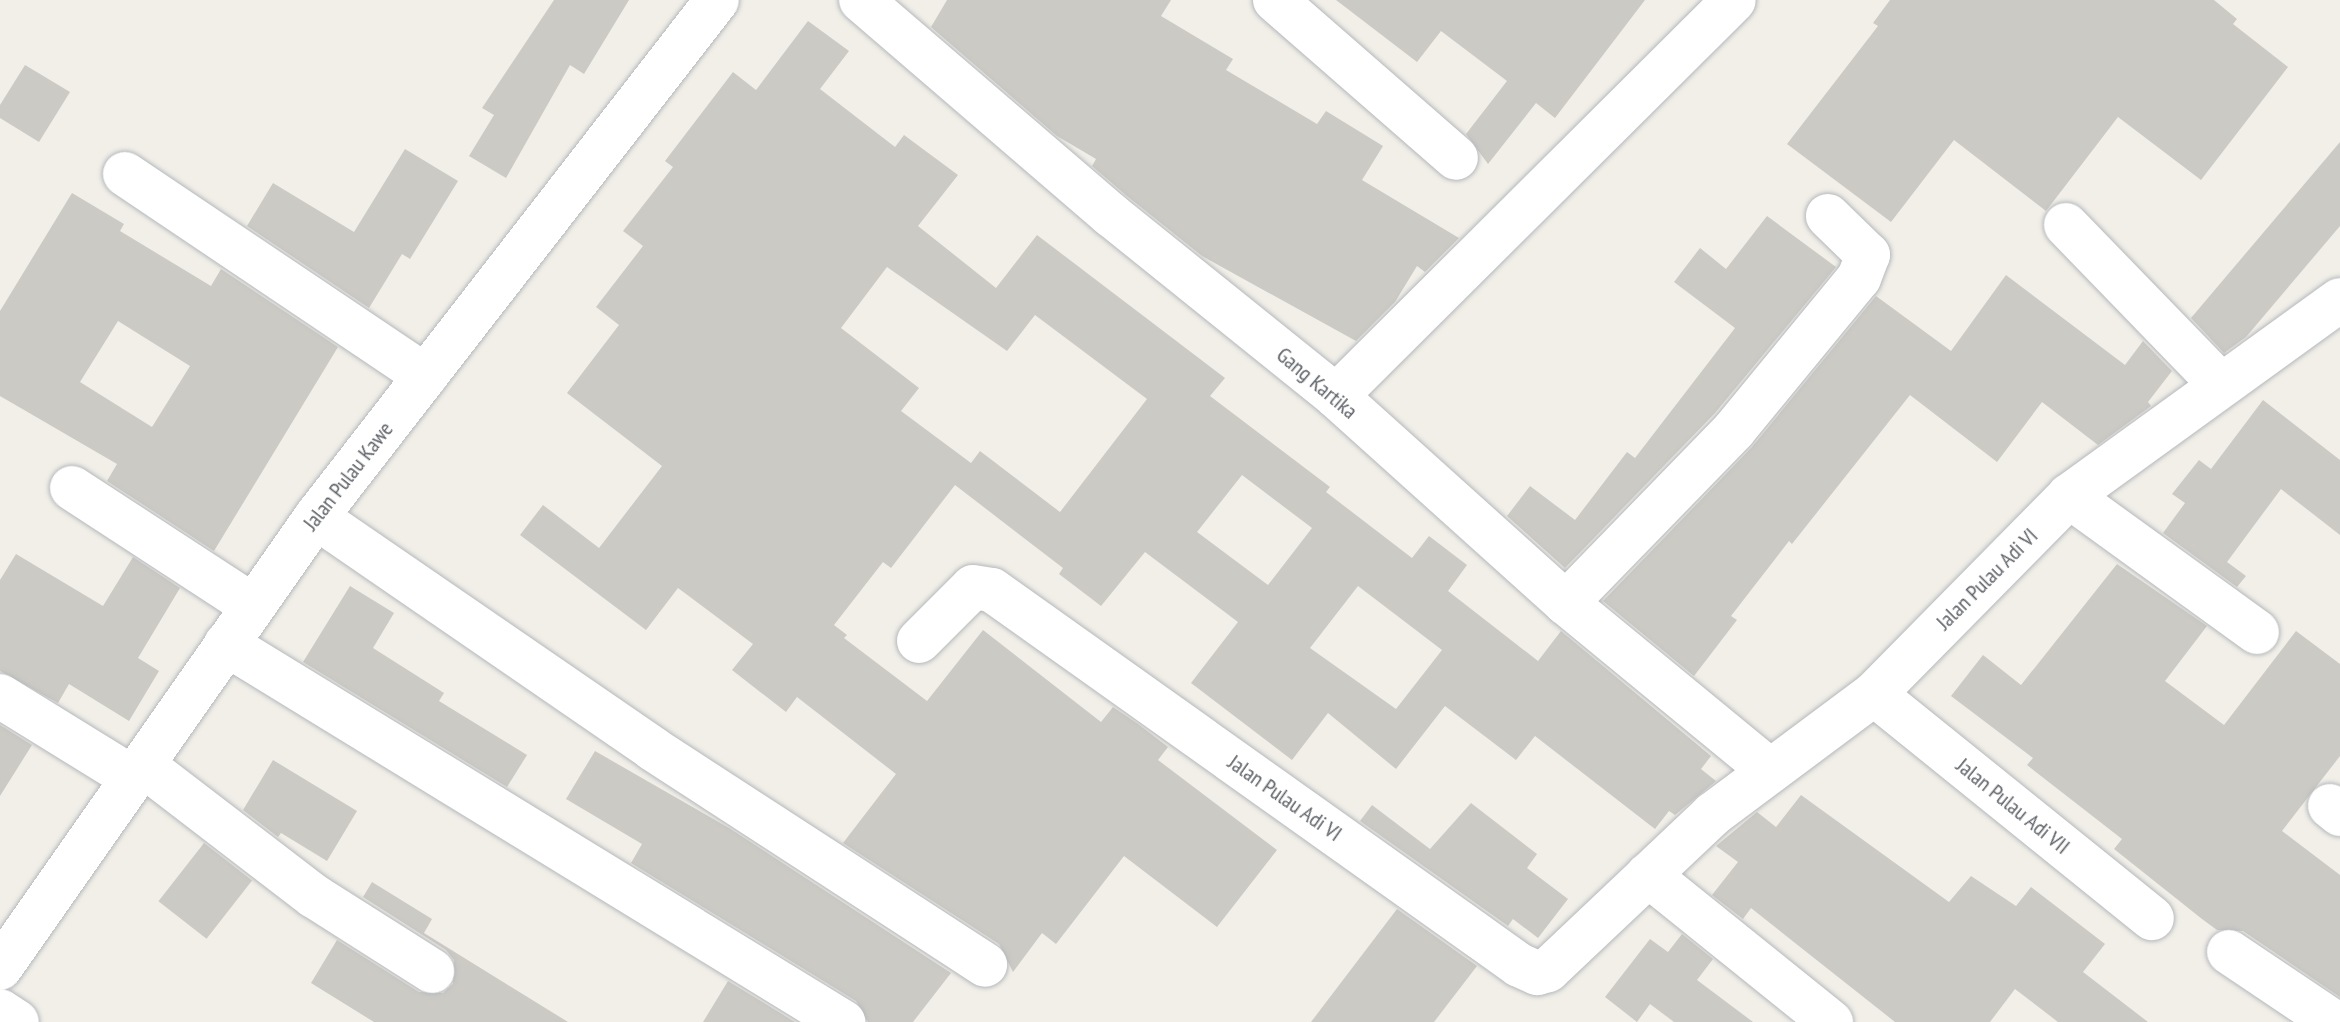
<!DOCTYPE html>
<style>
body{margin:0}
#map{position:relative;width:2340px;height:1022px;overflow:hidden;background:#f1efe8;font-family:"PT Sans Narrow",sans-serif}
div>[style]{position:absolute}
.building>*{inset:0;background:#cccac5;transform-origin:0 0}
.roads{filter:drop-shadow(0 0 2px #b5b8bc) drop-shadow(0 0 2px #b5b8bc)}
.minor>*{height:44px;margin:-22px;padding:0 22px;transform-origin:22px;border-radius:22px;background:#fff}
span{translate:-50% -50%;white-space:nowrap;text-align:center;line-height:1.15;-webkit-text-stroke:7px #fff;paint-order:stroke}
.street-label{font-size:22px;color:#5f6368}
</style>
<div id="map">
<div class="building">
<div style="clip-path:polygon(554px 0,629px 0,584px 74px,570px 65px,506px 178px,469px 156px,494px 115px,482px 108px)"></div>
<div style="clip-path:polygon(947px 0,1171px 0,1161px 16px,1233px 59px,1226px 70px,1317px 124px,1326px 111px,1383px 146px,1362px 180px,1459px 238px,1425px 272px,1417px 266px,1395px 302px,1356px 341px,1202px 256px,1127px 196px,1092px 166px,1096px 159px,1057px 136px,931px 27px)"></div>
<div style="clip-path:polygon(1336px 0,1645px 0,1555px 118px,1536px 103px,1488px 164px,1466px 134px,1507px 81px,1441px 31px,1417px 62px)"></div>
<div style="clip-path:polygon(1890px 0,2214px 0,2237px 19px,2233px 24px,2288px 67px,2201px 180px,2118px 117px,2046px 211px,1954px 140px,1891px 222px,1787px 144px,1878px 26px,1873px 23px)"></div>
<div style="clip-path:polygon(evenodd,808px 21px,849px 51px,820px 89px,895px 147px,904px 135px,958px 175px,918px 226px,996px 288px,1037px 235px,1225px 378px,1210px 396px,1330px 487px,1326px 492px,1412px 558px,1429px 536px,1467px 565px,1448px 591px,1538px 661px,1561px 631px,1711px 756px,1701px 769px,1716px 781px,1675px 815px,1669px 811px,1655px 829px,1535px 736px,1516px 760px,1445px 706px,1396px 769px,1328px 713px,1292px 760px,1191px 683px,1238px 622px,1145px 552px,1101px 606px,1059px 574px,1063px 568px,955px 485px,891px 568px,883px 562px,834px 625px,847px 635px,844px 638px,927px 701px,983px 630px,1101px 722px,1113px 707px,1138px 724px,1168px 747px,1158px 760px,1277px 850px,1217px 927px,1124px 856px,1056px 944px,1042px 933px,1013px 972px,999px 944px,843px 843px,896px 774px,797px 697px,786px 712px,732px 670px,753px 644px,678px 588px,646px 630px,520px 535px,543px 505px,599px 548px,662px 466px,567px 393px,619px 325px,596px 307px,643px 246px,623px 231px,673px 167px,665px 161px,733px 72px,756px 90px,808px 21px,887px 267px,1007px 351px,1035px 315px,1147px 399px,1060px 512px,980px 451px,971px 463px,901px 411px,919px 388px,841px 328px,887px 267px,808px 21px,1242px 475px,1312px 528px,1268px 585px,1197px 532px,1242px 475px,808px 21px,1358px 586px,1442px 650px,1396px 709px,1310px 648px,1358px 586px)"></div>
<div style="clip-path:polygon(25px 65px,70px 92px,39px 142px,0 118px,0 105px)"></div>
<div style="clip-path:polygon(2340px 142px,2340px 226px,2246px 337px,2224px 353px,2191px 318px)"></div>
<div style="clip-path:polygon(405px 149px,458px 181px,410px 259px,402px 254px,369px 308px,247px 226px,273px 183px,354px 232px)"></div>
<div style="clip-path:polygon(evenodd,72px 193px,124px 224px,120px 231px,211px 286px,221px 269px,338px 347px,214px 551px,107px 481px,117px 464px,0 396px,0 311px,72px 193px,118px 321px,190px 366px,152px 427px,80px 382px,118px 321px)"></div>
<div style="clip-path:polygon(1767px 216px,1836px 267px,1715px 413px,1565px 568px,1507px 516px,1530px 486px,1575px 520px,1627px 452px,1635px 458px,1735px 328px,1674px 282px,1700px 248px,1726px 269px)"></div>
<div style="clip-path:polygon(2006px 275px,2125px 365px,2143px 341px,2172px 371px,2148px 402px,2151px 406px,2098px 445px,2042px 402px,1997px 462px,1910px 395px,1792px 544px,1789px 541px,1731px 616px,1737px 620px,1694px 676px,1603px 601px,1752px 447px,1876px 296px,1951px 351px)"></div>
<div style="clip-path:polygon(2263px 400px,2340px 460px,2340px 535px,2281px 489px,2227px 562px,2246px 576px,2237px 587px,2163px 533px,2185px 503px,2172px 494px,2199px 460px,2211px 469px)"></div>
<div style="clip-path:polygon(16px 554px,103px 606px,133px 557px,180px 588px,138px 658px,159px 671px,129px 721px,69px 684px,58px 703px,0 671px,0 580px)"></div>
<div style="clip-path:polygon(2117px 564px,2207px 626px,2165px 681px,2224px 725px,2296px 631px,2340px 664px,2340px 756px,2282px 831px,2340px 875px,2340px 997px,2243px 931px,2217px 930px,2202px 919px,2114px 849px,2122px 839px,2027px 765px,2033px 758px,1951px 696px,1983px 655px,2021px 685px)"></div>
<div style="clip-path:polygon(350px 586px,394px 613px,373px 648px,444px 693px,439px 701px,527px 755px,507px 787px,303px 662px)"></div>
<div style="clip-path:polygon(0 725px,32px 745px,0 796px)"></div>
<div style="clip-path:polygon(595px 751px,729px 828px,951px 973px,913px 1022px,868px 1022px,856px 1001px,631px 863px,642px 844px,566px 799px)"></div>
<div style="clip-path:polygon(273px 760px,357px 811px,327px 861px,281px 833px,278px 837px,243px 810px)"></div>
<div style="clip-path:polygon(1801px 795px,1949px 902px,1971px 876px,2016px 906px,2031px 887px,2105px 944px,2083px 972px,2148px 1022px,2058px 1022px,2015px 989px,1990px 1022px,1895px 1022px,1751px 908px,1743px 919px,1712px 895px,1738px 862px,1716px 846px,1757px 812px,1776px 827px)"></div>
<div style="clip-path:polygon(1471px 803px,1537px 854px,1527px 868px,1568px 899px,1538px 938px,1513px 919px,1508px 926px,1360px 821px,1372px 805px,1430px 849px)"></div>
<div style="left:204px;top:843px;width:61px;height:74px;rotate:38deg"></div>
<div style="clip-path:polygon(372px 882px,432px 919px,424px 933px,568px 1022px,374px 1022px,311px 983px,337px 940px,419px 992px,443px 993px,453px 984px,454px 960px,446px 950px,363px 897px)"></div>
<div style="clip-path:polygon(1397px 909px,1477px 966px,1434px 1022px,1311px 1022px)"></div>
<div style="clip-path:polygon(1682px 934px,1713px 959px,1697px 980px,1753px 1022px,1674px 1022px,1650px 1004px,1637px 1022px,1605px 997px,1650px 939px,1668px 952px)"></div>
<div style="clip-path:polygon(728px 981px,795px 1022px,703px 1022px)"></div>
</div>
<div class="roads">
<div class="minor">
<div style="left:861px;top:0;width:330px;rotate:40.7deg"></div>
<div style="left:1111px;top:215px;width:289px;rotate:38.8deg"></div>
<div style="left:1336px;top:396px;width:309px;rotate:42deg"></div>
<div style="left:1566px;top:603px;width:263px;rotate:39.4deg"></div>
<div style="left:1275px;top:0;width:240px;rotate:41.1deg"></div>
<div style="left:125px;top:174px;width:362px;rotate:33.9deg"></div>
<div style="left:2066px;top:225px;width:221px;rotate:45.9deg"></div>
<div style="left:1336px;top:396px;width:561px;rotate:-44.86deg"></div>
<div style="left:72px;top:488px;width:216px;rotate:33.1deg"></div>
<div style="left:2069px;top:496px;width:232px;rotate:35.9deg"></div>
<div style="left:316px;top:517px;width:409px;rotate:34.5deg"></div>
<div style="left:653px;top:749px;width:396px;rotate:33deg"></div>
<div style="left:1566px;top:603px;width:241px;rotate:-45.8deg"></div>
<div style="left:1734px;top:430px;width:197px;rotate:-50.6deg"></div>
<div style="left:1859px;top:278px;width:25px;rotate:-69deg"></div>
<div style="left:1868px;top:255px;width:56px;rotate:-135.7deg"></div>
<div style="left:919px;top:641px;width:76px;rotate:-45deg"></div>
<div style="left:973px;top:587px;width:19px;rotate:9deg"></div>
<div style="left:992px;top:590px;width:647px;rotate:35.43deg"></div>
<div style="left:1519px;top:965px;width:20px;rotate:24deg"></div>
<div style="left:1537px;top:973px;width:11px;rotate:-15deg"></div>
<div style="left:1548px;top:970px;width:227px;rotate:-43.4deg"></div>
<div style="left:1713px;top:814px;width:201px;rotate:-36.7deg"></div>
<div style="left:1874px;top:694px;width:278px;rotate:-45.4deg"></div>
<div style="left:2069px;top:496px;width:334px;rotate:-35.9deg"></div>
<div style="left:226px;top:644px;width:724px;rotate:31.49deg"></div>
<div style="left:1874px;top:694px;width:357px;rotate:38.9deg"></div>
<div style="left:0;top:696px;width:156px;rotate:31.7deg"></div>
<div style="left:143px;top:765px;width:215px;rotate:37.5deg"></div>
<div style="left:314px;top:896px;width:140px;rotate:32.4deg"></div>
<div style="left:2330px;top:806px;width:13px;rotate:39deg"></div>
<div style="left:1648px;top:875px;width:235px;rotate:38.8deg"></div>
<div style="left:2229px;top:952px;width:125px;rotate:33.9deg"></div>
<div style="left:0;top:968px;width:551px;rotate:-54.98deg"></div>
<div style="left:316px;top:517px;width:654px;rotate:-52.2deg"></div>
<div style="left:0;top:1011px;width:20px;rotate:33deg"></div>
</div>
</div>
<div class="street-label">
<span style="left:1317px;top:383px;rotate:40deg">Gang Kartika</span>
<span style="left:348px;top:476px;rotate:-52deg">Jalan Pulau Kawe</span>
<span style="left:1987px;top:579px;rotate:-45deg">Jalan Pulau Adi VI</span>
<span style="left:1285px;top:798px;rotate:35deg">Jalan Pulau Adi VI</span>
<span style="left:2013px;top:806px;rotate:39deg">Jalan Pulau Adi VII</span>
</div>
</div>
